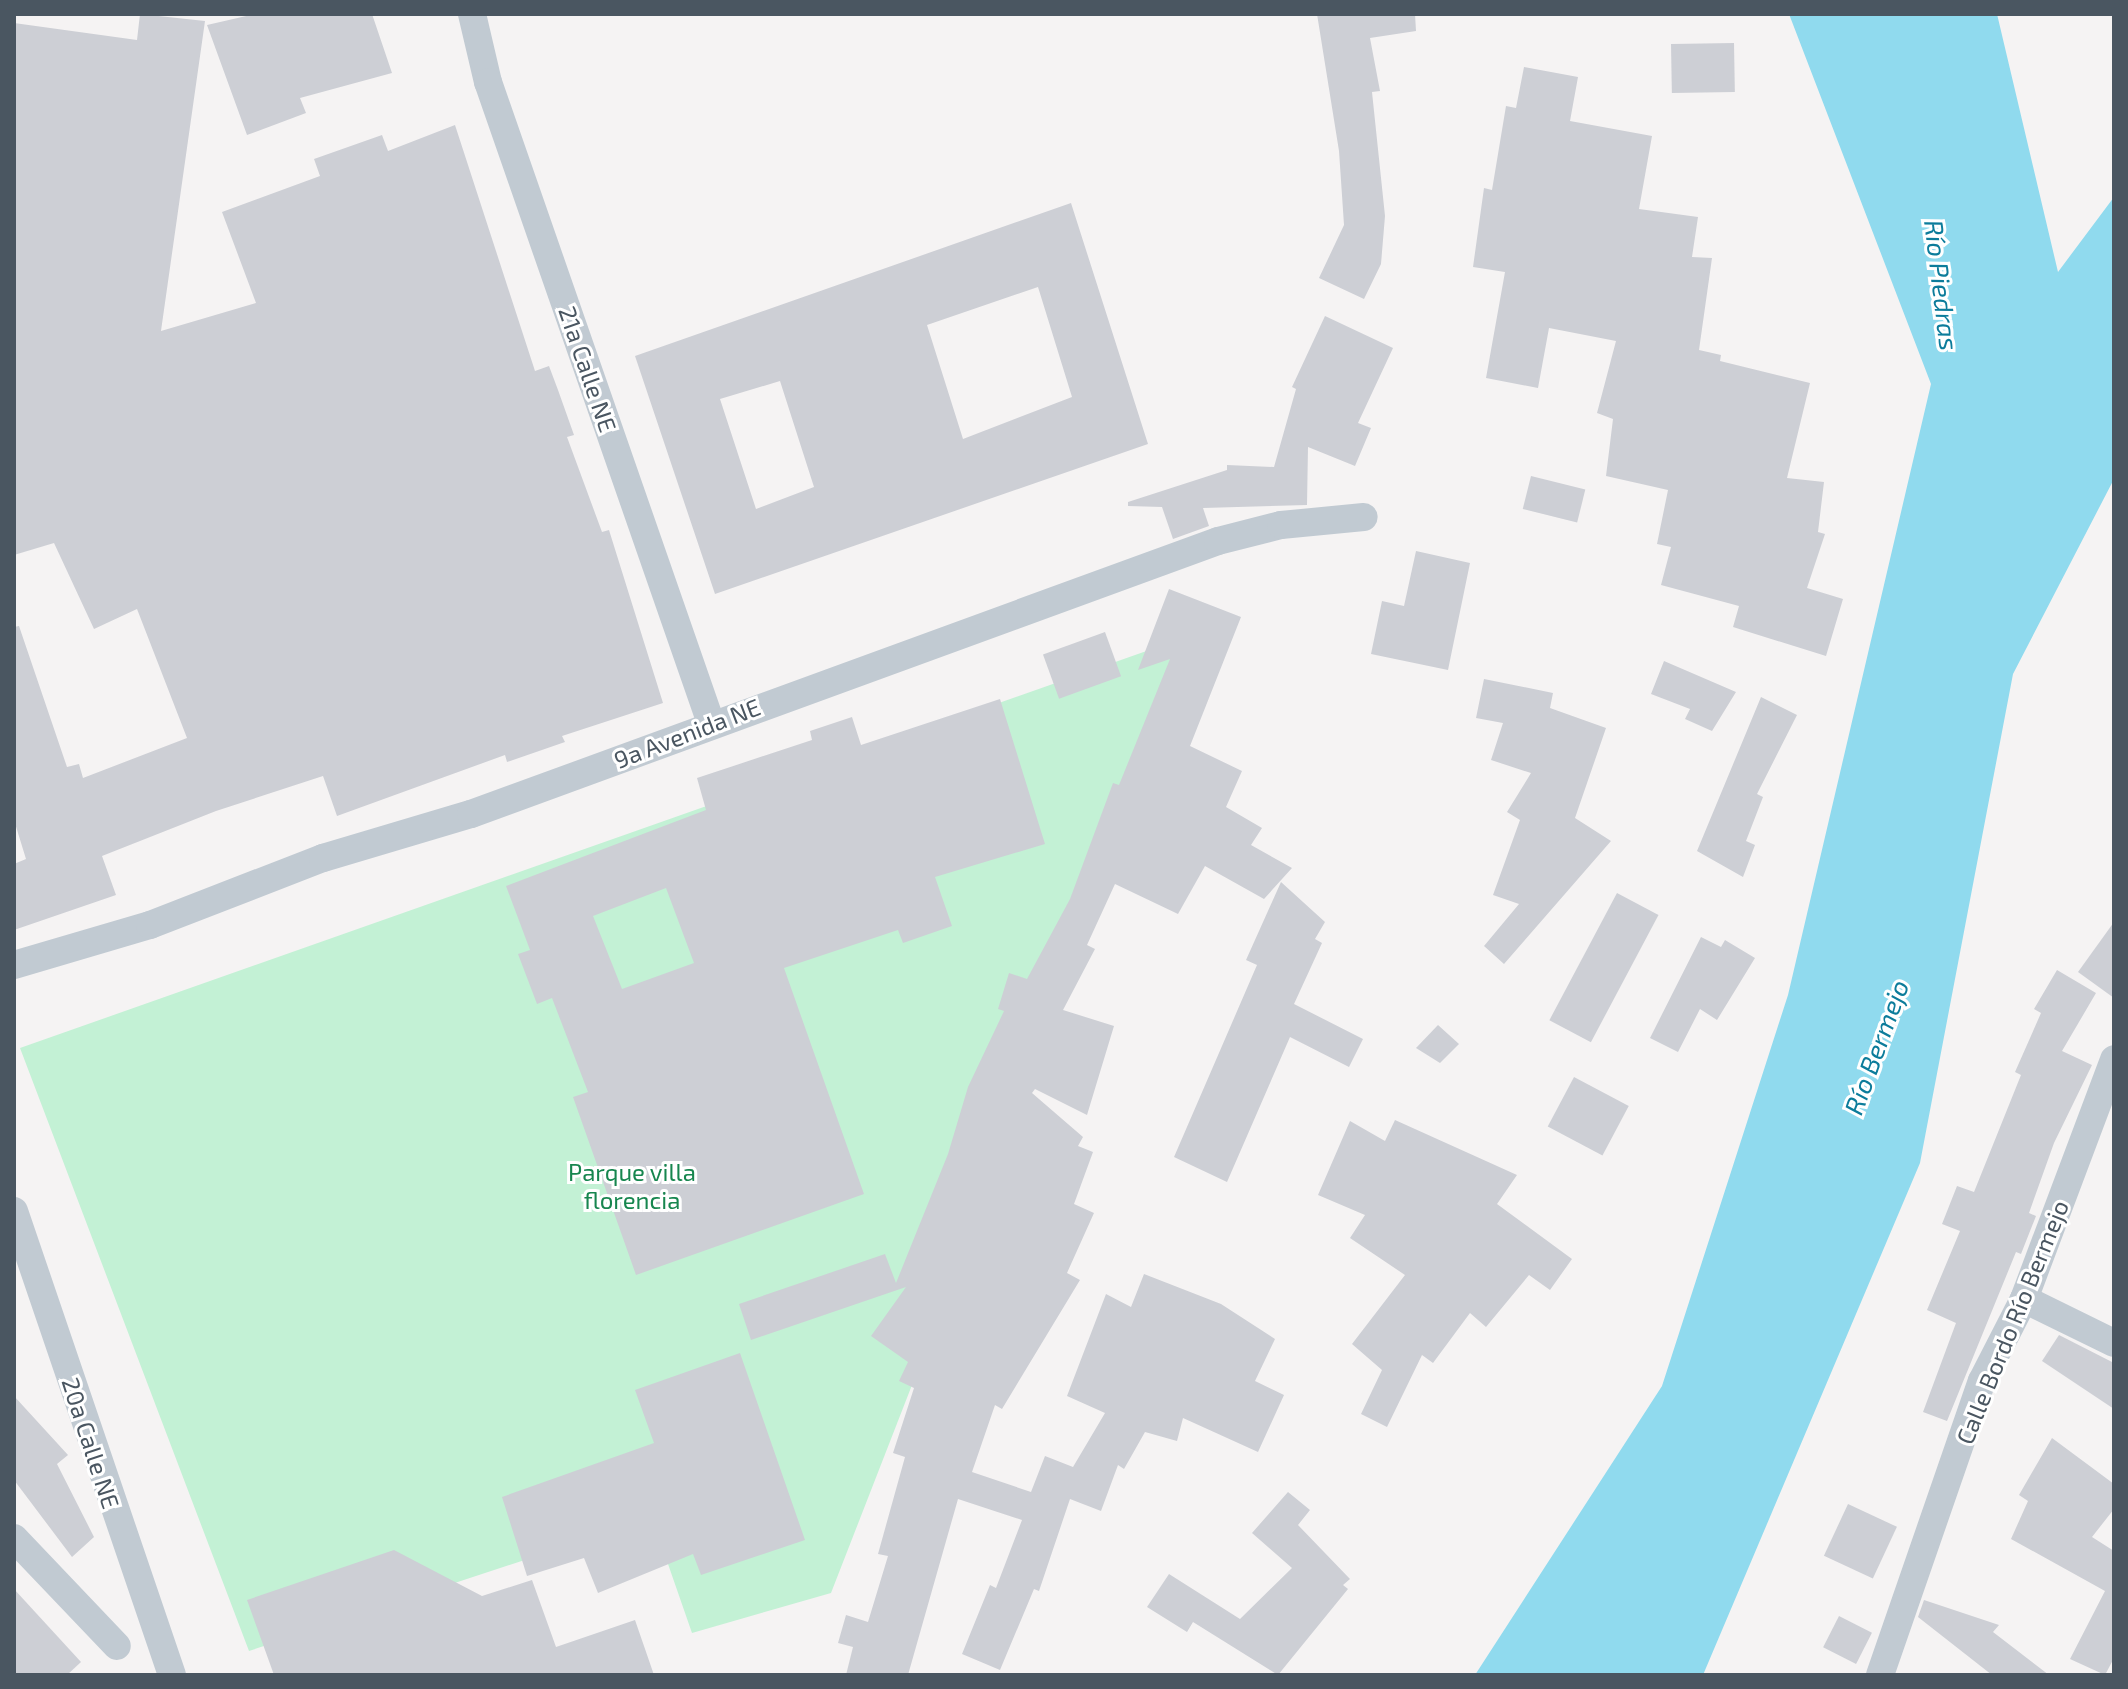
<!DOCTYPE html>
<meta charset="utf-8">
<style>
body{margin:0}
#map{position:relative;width:2128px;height:1689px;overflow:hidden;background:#f5f3f3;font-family:"Exo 2",sans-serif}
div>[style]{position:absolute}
.green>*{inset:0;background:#c3f1d5}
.water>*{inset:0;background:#90daee}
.building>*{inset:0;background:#cdcfd5;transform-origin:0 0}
.minor>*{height:28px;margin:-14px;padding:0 14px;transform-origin:14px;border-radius:14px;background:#c1cad2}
span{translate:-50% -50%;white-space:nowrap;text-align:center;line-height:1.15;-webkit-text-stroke:6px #fff;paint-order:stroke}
.street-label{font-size:24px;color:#4a5661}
.park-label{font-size:24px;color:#17864f}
.water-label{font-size:26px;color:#0c7c9b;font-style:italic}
.frame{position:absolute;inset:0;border:16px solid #4a5661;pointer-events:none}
</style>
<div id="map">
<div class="green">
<div style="clip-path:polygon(1206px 630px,831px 1593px,692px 1633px,652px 1518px,249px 1651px,20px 1048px)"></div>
</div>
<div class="water">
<div style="clip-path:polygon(1789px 14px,1997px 14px,2058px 272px,2114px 197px,2114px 479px,2013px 674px,1920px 1163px,1703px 1675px,1475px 1675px,1662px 1386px,1788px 995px,1931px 384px)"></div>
</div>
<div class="building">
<div style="clip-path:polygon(140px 14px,205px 21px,161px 331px,256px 303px,222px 212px,320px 176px,314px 159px,382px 135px,388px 151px,455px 125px,535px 371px,549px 366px,558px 390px,574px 435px,567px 437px,602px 532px,609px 530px,663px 703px,562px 736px,565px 742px,507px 762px,505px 755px,337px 816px,323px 776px,216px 811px,102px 856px,116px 895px,14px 930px,14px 864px,26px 859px,14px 820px,14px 627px,19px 626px,67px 767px,79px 764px,83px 778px,187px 738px,137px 609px,94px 629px,54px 543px,14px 555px,14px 23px,137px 40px)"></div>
<div style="clip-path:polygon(255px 14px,372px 14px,392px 73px,300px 98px,306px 113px,247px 135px,207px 25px)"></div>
<div style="clip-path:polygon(1317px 14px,1415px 14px,1416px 31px,1370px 38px,1380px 91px,1372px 92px,1385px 216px,1381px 264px,1364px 299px,1319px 278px,1344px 225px,1339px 151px)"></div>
<div style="left:1734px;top:43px;width:49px;height:63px;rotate:89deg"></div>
<div style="clip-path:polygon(1524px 67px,1578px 77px,1570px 121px,1652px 136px,1639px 209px,1698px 217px,1692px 257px,1712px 258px,1699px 350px,1721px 355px,1720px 361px,1810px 383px,1787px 478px,1824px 482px,1818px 532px,1825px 534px,1807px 588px,1843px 599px,1826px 656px,1733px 627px,1739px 606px,1661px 585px,1671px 547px,1657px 544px,1668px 490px,1606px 476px,1613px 419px,1597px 413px,1616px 341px,1549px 328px,1538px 388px,1486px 378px,1505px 272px,1473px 267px,1484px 188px,1492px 190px,1506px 106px,1516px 108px)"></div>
<div style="clip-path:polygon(evenodd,1071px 203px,1148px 444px,715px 594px,635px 356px,1071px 203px,1038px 287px,1072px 397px,963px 439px,927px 325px,1038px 287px,1071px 203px,780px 381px,814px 487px,756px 509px,720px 399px,780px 381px)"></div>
<div style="clip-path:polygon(1325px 316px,1393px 348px,1358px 423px,1371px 428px,1355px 466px,1308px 447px,1307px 505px,1203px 508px,1209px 526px,1173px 539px,1162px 507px,1128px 506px,1128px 502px,1227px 470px,1227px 465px,1274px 467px,1296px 389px,1292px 387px)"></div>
<div style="left:1531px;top:476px;width:56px;height:34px;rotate:14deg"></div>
<div style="clip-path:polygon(1416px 551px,1470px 563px,1448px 670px,1371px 654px,1382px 601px,1404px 606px)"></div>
<div style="clip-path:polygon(1169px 589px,1241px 617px,1190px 746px,1242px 771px,1226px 807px,1262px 828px,1251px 845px,1292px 868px,1264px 899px,1205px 866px,1178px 914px,1115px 884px,1087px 945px,1095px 949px,1063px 1010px,1114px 1026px,1087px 1115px,1035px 1089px,1032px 1093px,1083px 1137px,1078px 1146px,1093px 1152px,1074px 1204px,1094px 1213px,1067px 1273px,1080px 1280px,1002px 1409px,995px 1405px,972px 1472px,1031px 1492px,1045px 1456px,1073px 1467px,1105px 1413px,1067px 1396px,1106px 1294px,1131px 1307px,1144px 1274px,1221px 1304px,1275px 1339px,1255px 1381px,1284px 1395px,1258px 1452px,1183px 1418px,1177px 1441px,1145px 1432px,1124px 1469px,1118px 1465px,1101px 1511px,1070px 1499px,1039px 1591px,1034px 1589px,1000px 1670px,962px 1654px,990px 1585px,996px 1588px,1022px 1520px,958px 1499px,908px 1675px,846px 1675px,853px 1647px,838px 1643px,846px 1615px,868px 1622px,888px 1556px,878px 1554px,905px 1457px,893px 1453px,914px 1388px,899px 1381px,908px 1362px,871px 1336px,906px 1287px,751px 1340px,739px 1304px,885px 1254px,896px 1283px,948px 1154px,968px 1087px,1004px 1011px,998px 1009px,1009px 973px,1027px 979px,1070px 899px,1113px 783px,1119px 785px,1170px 659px,1138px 670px)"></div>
<div style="left:1105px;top:632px;width:47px;height:66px;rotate:70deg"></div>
<div style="clip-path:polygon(1664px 661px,1736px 692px,1712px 731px,1685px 719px,1690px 709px,1651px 694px)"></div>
<div style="clip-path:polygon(1484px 679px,1553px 693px,1550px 708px,1606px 728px,1575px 818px,1611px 841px,1504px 964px,1484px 946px,1519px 904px,1493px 895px,1520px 820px,1507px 812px,1531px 773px,1491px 760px,1503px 723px,1476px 718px)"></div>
<div style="clip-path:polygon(1761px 697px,1797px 715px,1757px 794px,1763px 797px,1746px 841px,1755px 845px,1743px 877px,1697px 851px)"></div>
<div style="clip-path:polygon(evenodd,1000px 699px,1045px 844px,935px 877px,952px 926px,903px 943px,898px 930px,784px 968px,864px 1194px,636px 1275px,573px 1097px,588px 1092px,552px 998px,537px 1004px,518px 954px,530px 950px,506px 886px,706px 810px,697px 778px,812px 740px,810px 731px,852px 717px,861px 745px,1000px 699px,666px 888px,694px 963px,622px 989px,593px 916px,666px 888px)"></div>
<div style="clip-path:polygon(1281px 882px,1325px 922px,1315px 939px,1322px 943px,1294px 1004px,1363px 1039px,1349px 1067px,1290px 1037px,1227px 1182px,1174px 1157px,1257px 965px,1246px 960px)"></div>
<div style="left:1617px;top:893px;width:47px;height:144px;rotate:28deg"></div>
<div style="clip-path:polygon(2114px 922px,2114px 998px,2078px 972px)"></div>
<div style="clip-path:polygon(1701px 937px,1721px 947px,1725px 940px,1755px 958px,1717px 1020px,1700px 1009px,1678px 1052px,1650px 1038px)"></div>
<div style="clip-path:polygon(2057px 970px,2096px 993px,2062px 1051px,2092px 1065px,2054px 1143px,2029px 1213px,2036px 1216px,2021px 1254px,2016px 1252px,1947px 1421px,1923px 1412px,1956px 1323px,1927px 1310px,1960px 1231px,1942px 1224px,1957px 1186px,1974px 1192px,2021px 1075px,2015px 1072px,2041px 1013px,2034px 1009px)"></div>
<div style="clip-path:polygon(1438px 1025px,1459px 1044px,1440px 1063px,1416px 1048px)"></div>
<div style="left:1574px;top:1077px;width:62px;height:56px;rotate:28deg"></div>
<div style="clip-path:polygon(1395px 1120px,1517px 1175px,1497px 1204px,1572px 1259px,1550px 1290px,1529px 1275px,1486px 1327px,1470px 1313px,1433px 1363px,1422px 1355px,1387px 1427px,1361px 1414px,1382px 1370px,1352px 1344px,1405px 1275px,1350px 1238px,1365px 1215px,1318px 1195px,1350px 1121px,1385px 1141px)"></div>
<div style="clip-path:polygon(2059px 1335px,2114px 1363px,2114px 1409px,2042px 1361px)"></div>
<div style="clip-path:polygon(740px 1353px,805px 1540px,701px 1575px,693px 1554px,598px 1593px,584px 1558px,527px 1576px,502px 1497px,654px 1443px,635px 1390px)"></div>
<div style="clip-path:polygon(14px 1396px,68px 1455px,57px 1464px,94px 1537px,72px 1557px,14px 1480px)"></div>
<div style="clip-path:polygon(2052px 1438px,2114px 1484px,2114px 1509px,2092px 1537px,2114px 1551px,2114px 1658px,2105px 1675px,2070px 1659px,2105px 1591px,2011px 1539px,2028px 1501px,2019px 1495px)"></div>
<div style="clip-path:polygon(1288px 1492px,1310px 1510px,1298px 1525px,1350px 1579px,1343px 1585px,1348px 1589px,1278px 1675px,1193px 1622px,1187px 1632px,1147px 1607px,1169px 1574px,1240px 1619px,1292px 1568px,1252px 1533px)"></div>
<div style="left:1848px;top:1504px;width:54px;height:57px;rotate:25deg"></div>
<div style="clip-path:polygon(394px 1550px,482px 1596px,532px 1580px,556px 1647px,635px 1620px,654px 1675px,274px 1675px,247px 1600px)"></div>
<div style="clip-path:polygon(14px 1589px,81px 1662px,67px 1675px,14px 1675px)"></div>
<div style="clip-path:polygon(1924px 1600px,1999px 1625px,1993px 1632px,2049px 1675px,1992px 1675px,1918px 1617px)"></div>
<div style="left:1839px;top:1616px;width:37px;height:35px;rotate:27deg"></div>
</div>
<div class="minor">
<div style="left:472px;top:14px;width:70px;rotate:76.8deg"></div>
<div style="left:488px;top:82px;width:679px;rotate:70.82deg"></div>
<div style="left:14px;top:965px;width:142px;rotate:-16.4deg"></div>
<div style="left:150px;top:925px;width:186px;rotate:-21.2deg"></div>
<div style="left:323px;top:858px;width:154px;rotate:-16.6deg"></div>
<div style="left:471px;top:814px;width:795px;rotate:-20.08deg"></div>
<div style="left:1218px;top:541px;width:65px;rotate:-14.3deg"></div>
<div style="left:1281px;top:525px;width:83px;rotate:-5.5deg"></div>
<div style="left:14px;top:1211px;width:490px;rotate:71.2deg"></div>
<div style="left:2024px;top:1299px;width:100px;rotate:26.1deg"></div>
<div style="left:14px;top:1538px;width:149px;rotate:46.4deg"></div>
<div style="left:1880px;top:1675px;width:311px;rotate:-70.9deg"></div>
<div style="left:1982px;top:1381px;width:92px;rotate:-62.9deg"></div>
<div style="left:2024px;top:1299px;width:256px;rotate:-69.4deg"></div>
</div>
<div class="street-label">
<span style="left:588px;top:369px;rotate:71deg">21a Calle NE</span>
<span style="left:687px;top:733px;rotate:-21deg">9a Avenida NE</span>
<span style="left:2012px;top:1322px;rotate:-68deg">Calle Bordo Río Bermejo</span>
<span style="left:91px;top:1443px;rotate:72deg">20a Calle NE</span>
</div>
<div class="park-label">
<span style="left:632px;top:1186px">Parque villa<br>florencia</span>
</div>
<div class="water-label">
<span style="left:1942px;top:285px;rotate:83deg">Río Piedras</span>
<span style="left:1876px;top:1047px;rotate:-70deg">Río Bermejo</span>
</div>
<div class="frame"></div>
</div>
